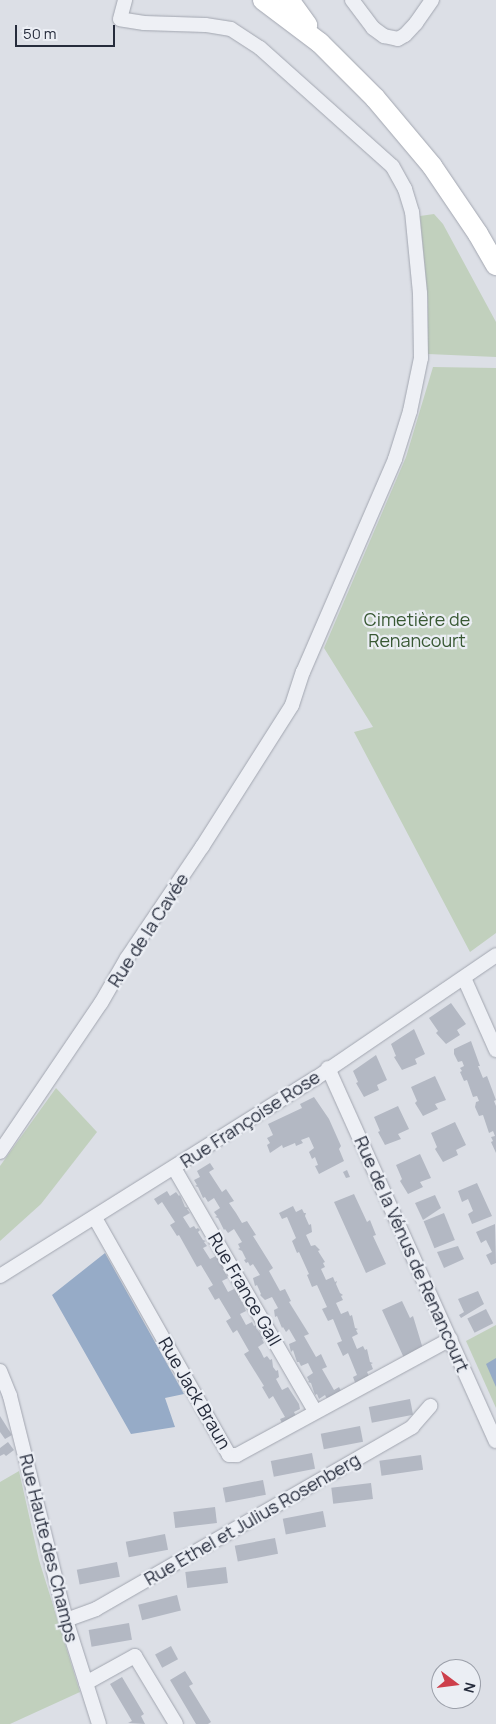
<!DOCTYPE html>
<meta charset="utf-8">
<style>
body{margin:0}
#map{position:relative;width:496px;height:1724px;overflow:hidden;background:#dcdfe6;font-family:Manrope,sans-serif}
div>[style]{position:absolute}
.green>*{inset:0;background:#c1d0bd}
.water>*{inset:0;background:#96abc7}
.building>*{inset:0;background:#b3b8c3;transform-origin:0 0}
.roads{filter:drop-shadow(0 0 1px #a2a6b0) drop-shadow(0 0 1px #a2a6b0)}
.minor>*{height:14px;margin:-7px;padding:0 7px;transform-origin:7px;border-radius:7px;background:#eef0f5}
.secondary>*{height:20px;margin:-10px;padding:0 10px;transform-origin:10px;border-radius:10px;background:#fff}
span{translate:-50% -50%;white-space:nowrap;text-align:center;line-height:1.15;-webkit-text-stroke:4.5px #ebeef4;paint-order:stroke}
.park-label{font-size:18px;color:#385833}
.street-label{font-size:18px;color:#262c3c}
.north{position:absolute;left:431px;top:1659px;width:50px;height:50px;box-sizing:border-box;background:#ebeef4;border:1px solid #9ca0aa;border-radius:50%;rotate:105deg;font-size:14px;font-weight:700;line-height:20px;text-align:center;color:#262c3c}
.north::after{content:'';display:block;margin:auto;width:18px;height:22px;background:#cd3f4b;clip-path:polygon(50% 0,100% 100%,50% 72%,0 100%)}
.scale{position:absolute;left:15px;top:25px;width:100px;height:22px;box-sizing:border-box;border:2px solid #262c3c;border-top:0;padding-left:6px;font-size:15px;line-height:18px;white-space:nowrap;color:#262c3c;-webkit-text-stroke:4px #ebeef4;paint-order:stroke}
</style>
<div id="map">
<div class="green">
<div style="clip-path:polygon(434px 214px,443px 224px,496px 322px,496px 357px,428px 354px,428px 300px,420px 216px)"></div>
<div style="clip-path:polygon(433px 367px,496px 368px,496px 933px,470px 952px,354px 732px,373px 727px,324px 648px,406px 457px)"></div>
<div style="clip-path:polygon(56px 1088px,97px 1132px,41px 1204px,0 1241px,0 1166px)"></div>
<div style="clip-path:polygon(496px 1325px,496px 1408px,466px 1341px)"></div>
<div style="clip-path:polygon(19px 1471px,39px 1560px,80px 1692px,10px 1724px,0 1724px,0 1482px)"></div>
</div>
<div class="water">
<div style="clip-path:polygon(105px 1253px,184px 1394px,165px 1398px,175px 1427px,131px 1434px,52px 1295px)"></div>
<div style="clip-path:polygon(496px 1358px,496px 1387px,486px 1364px)"></div>
</div>
<div class="building">
<div style="clip-path:polygon(451px 1003px,466px 1024px,457px 1030px,460px 1035px,446px 1044px,436px 1033px,438px 1031px,429px 1018px)"></div>
<div style="clip-path:polygon(414px 1029px,425px 1054px,415px 1059px,417px 1064px,402px 1070px,394px 1057px,396px 1056px,391px 1044px)"></div>
<div style="clip-path:polygon(471px 1041px,480px 1066px,478px 1066px,483px 1078px,487px 1076px,496px 1100px,494px 1101px,496px 1106px,496px 1153px,491px 1142px,493px 1141px,491px 1137px,495px 1136px,493px 1131px,489px 1133px,483px 1115px,479px 1116px,475px 1107px,476px 1102px,479px 1101px,477px 1096px,473px 1097px,467px 1080px,464px 1081px,460px 1072px,462px 1071px,460px 1068px,464px 1066px,462px 1061px,458px 1062px,454px 1054px,454px 1049px)"></div>
<div style="clip-path:polygon(376px 1055px,387px 1080px,377px 1085px,379px 1090px,364px 1097px,356px 1083px,358px 1082px,353px 1071px)"></div>
<div style="clip-path:polygon(435px 1076px,446px 1100px,435px 1104px,438px 1109px,423px 1116px,415px 1103px,417px 1101px,411px 1087px)"></div>
<div style="clip-path:polygon(314px 1097px,329px 1119px,341px 1146px,339px 1149px,344px 1161px,319px 1174px,315px 1166px,318px 1165px,315px 1157px,312px 1159px,309px 1152px,314px 1148px,309px 1137px,301px 1140px,303px 1143px,296px 1146px,295px 1143px,283px 1148px,282px 1145px,270px 1153px,267px 1145px,270px 1143px,267px 1138px,273px 1135px,268px 1124px,302px 1108px,300px 1104px)"></div>
<div style="clip-path:polygon(398px 1106px,409px 1129px,398px 1134px,401px 1139px,385px 1145px,378px 1132px,380px 1131px,374px 1117px)"></div>
<div style="clip-path:polygon(455px 1122px,466px 1145px,456px 1150px,458px 1155px,443px 1162px,435px 1149px,437px 1147px,431px 1133px)"></div>
<div style="clip-path:polygon(420px 1154px,431px 1178px,420px 1182px,423px 1187px,408px 1194px,400px 1181px,402px 1179px,396px 1165px)"></div>
<div style="clip-path:polygon(210px 1163px,214px 1169px,209px 1172px,222px 1192px,226px 1189px,234px 1201px,229px 1203px,236px 1213px,242px 1223px,247px 1221px,256px 1235px,253px 1236px,273px 1268px,269px 1271px,280px 1291px,285px 1289px,291px 1301px,289px 1302px,309px 1334px,304px 1336px,316px 1357px,321px 1354px,327px 1367px,322px 1369px,334px 1390px,339px 1387px,342px 1393px,328px 1401px,325px 1395px,319px 1399px,317px 1394px,315px 1395px,311px 1383px,308px 1382px,309px 1381px,307px 1377px,313px 1373px,308px 1363px,301px 1366px,299px 1362px,297px 1362px,293px 1350px,291px 1352px,289px 1344px,296px 1341px,289px 1329px,286px 1332px,283px 1327px,282px 1328px,277px 1316px,275px 1317px,274px 1310px,278px 1308px,272px 1297px,265px 1300px,260px 1295px,261px 1294px,257px 1285px,255px 1286px,253px 1278px,260px 1275px,253px 1264px,250px 1266px,248px 1262px,246px 1263px,244px 1260px,246px 1259px,242px 1251px,238px 1249px,240px 1248px,238px 1244px,242px 1242px,234px 1229px,228px 1233px,225px 1229px,224px 1230px,218px 1218px,215px 1217px,217px 1216px,214px 1212px,220px 1208px,214px 1198px,208px 1202px,205px 1197px,203px 1198px,198px 1187px,195px 1186px,197px 1185px,194px 1180px,200px 1177px,197px 1171px)"></div>
<div style="clip-path:polygon(347px 1170px,350px 1177px,346px 1178px,343px 1172px)"></div>
<div style="clip-path:polygon(477px 1183px,492px 1216px,472px 1224px,468px 1214px,473px 1211px,468px 1199px,462px 1202px,458px 1191px)"></div>
<div style="clip-path:polygon(167px 1191px,170px 1196px,176px 1192px,179px 1196px,180px 1195px,185px 1207px,189px 1208px,187px 1209px,190px 1213px,183px 1217px,190px 1228px,194px 1226px,196px 1229px,198px 1228px,200px 1230px,198px 1232px,203px 1240px,206px 1241px,204px 1242px,207px 1246px,203px 1248px,210px 1259px,216px 1256px,219px 1260px,220px 1259px,224px 1271px,228px 1273px,226px 1274px,228px 1278px,222px 1281px,228px 1292px,234px 1289px,240px 1294px,238px 1295px,243px 1304px,246px 1305px,244px 1306px,246px 1311px,240px 1314px,246px 1325px,252px 1322px,254px 1326px,256px 1325px,256px 1328px,264px 1338px,262px 1339px,264px 1343px,258px 1347px,261px 1352px,264px 1358px,267px 1356px,270px 1360px,272px 1359px,273px 1367px,276px 1371px,278px 1370px,279px 1377px,276px 1379px,282px 1390px,288px 1387px,299px 1404px,300px 1409px,294px 1412px,297px 1418px,283px 1425px,280px 1419px,285px 1417px,273px 1396px,269px 1399px,262px 1387px,264px 1386px,244px 1354px,249px 1351px,237px 1330px,233px 1333px,226px 1321px,231px 1318px,219px 1298px,215px 1300px,208px 1288px,213px 1285px,201px 1265px,197px 1267px,179px 1235px,177px 1236px,170px 1225px,175px 1222px,162px 1202px,158px 1205px,154px 1199px)"></div>
<div style="clip-path:polygon(354px 1194px,367px 1222px,370px 1220px,376px 1235px,373px 1236px,386px 1264px,366px 1273px,334px 1202px)"></div>
<div style="clip-path:polygon(435px 1195px,441px 1208px,423px 1220px,415px 1203px)"></div>
<div style="clip-path:polygon(293px 1206px,296px 1212px,302px 1209px,304px 1213px,306px 1213px,305px 1216px,309px 1225px,311px 1224px,312px 1232px,306px 1235px,311px 1246px,315px 1245px,320px 1250px,318px 1251px,325px 1262px,323px 1263px,325px 1267px,321px 1269px,326px 1280px,333px 1277px,335px 1282px,337px 1281px,336px 1284px,340px 1293px,343px 1295px,341px 1296px,343px 1300px,336px 1303px,341px 1314px,348px 1311px,350px 1316px,352px 1315px,355px 1328px,358px 1329px,356px 1330px,358px 1334px,352px 1337px,357px 1349px,363px 1346px,365px 1350px,367px 1349px,370px 1362px,373px 1363px,371px 1364px,373px 1369px,367px 1372px,370px 1378px,356px 1385px,353px 1377px,357px 1375px,348px 1353px,343px 1356px,337px 1343px,342px 1341px,333px 1319px,328px 1321px,322px 1309px,327px 1307px,317px 1285px,312px 1287px,307px 1275px,309px 1274px,299px 1252px,297px 1253px,292px 1241px,296px 1238px,287px 1217px,282px 1219px,279px 1213px)"></div>
<div style="left:444px;top:1213px;width:29px;height:22px;rotate:68deg"></div>
<div style="clip-path:polygon(495px 1224px,496px 1263px,491px 1265px,486px 1255px,492px 1252px,486px 1240px,481px 1243px,476px 1232px)"></div>
<div style="clip-path:polygon(458px 1246px,464px 1259px,444px 1268px,437px 1252px)"></div>
<div style="clip-path:polygon(478px 1291px,484px 1304px,461px 1318px,459px 1315px,464px 1312px,458px 1299px)"></div>
<div style="clip-path:polygon(402px 1301px,410px 1318px,413px 1316px,423px 1349px,404px 1358px,382px 1310px)"></div>
<div style="left:486px;top:1309px;width:16px;height:21px;rotate:63deg"></div>
<div style="left:410px;top:1399px;width:16px;height:42px;rotate:79deg"></div>
<div style="clip-path:polygon(0 1416px,12px 1435px,5px 1439px,0 1432px)"></div>
<div style="left:360px;top:1426px;width:16px;height:40px;rotate:79deg"></div>
<div style="clip-path:polygon(8px 1442px,14px 1450px,6px 1456px,4px 1454px,0 1456px,0 1448px)"></div>
<div style="left:312px;top:1453px;width:16px;height:42px;rotate:79deg"></div>
<div style="left:421px;top:1455px;width:15px;height:42px;rotate:82deg"></div>
<div style="left:263px;top:1480px;width:15px;height:41px;rotate:79deg"></div>
<div style="left:371px;top:1483px;width:16px;height:40px;rotate:83deg"></div>
<div style="left:215px;top:1507px;width:16px;height:42px;rotate:83deg"></div>
<div style="left:323px;top:1511px;width:16px;height:41px;rotate:79deg"></div>
<div style="left:165px;top:1534px;width:16px;height:40px;rotate:79deg"></div>
<div style="left:275px;top:1538px;width:16px;height:41px;rotate:79deg"></div>
<div style="left:117px;top:1562px;width:15px;height:41px;rotate:79deg"></div>
<div style="left:226px;top:1567px;width:16px;height:41px;rotate:83deg"></div>
<div style="left:177px;top:1595px;width:16px;height:40px;rotate:76deg"></div>
<div style="left:129px;top:1623px;width:17px;height:41px;rotate:80deg"></div>
<div style="left:171px;top:1646px;width:15px;height:18px;rotate:62deg"></div>
<div style="clip-path:polygon(185px 1671px,193px 1684px,189px 1686px,211px 1722px,208px 1724px,196px 1724px,170px 1680px)"></div>
<div style="clip-path:polygon(122px 1677px,144px 1714px,141px 1716px,145px 1724px,128px 1723px,132px 1721px,110px 1684px)"></div>
</div>
<div class="roads">
<div class="minor">
<div style="left:352px;top:0;width:35px;rotate:53deg"></div>
<div style="left:373px;top:28px;width:14px;rotate:36deg"></div>
<div style="left:384px;top:36px;width:14px;rotate:12deg"></div>
<div style="left:398px;top:39px;width:8px;rotate:-30deg"></div>
<div style="left:405px;top:35px;width:16px;rotate:-47deg"></div>
<div style="left:416px;top:23px;width:28px;rotate:-55deg"></div>
<div style="left:464px;top:978px;width:79px;rotate:66deg"></div>
<div style="left:328px;top:1068px;width:409px;rotate:65.8deg"></div>
<div style="left:0;top:1152px;width:180px;rotate:-55.9deg"></div>
<div style="left:101px;top:1003px;width:52px;rotate:-60deg"></div>
<div style="left:127px;top:958px;width:134px;rotate:-56deg"></div>
<div style="left:202px;top:847px;width:168px;rotate:-57.6deg"></div>
<div style="left:292px;top:705px;width:35px;rotate:-72deg"></div>
<div style="left:303px;top:672px;width:232px;rotate:-66.6deg"></div>
<div style="left:395px;top:459px;width:50px;rotate:-72.6deg"></div>
<div style="left:410px;top:411px;width:54px;rotate:-78.3deg"></div>
<div style="left:421px;top:358px;width:65px;rotate:-90.9deg"></div>
<div style="left:420px;top:293px;width:81px;rotate:-95.6deg"></div>
<div style="left:412px;top:212px;width:24px;rotate:-107deg"></div>
<div style="left:405px;top:189px;width:26px;rotate:-119deg"></div>
<div style="left:392px;top:166px;width:177px;rotate:-138.2deg"></div>
<div style="left:260px;top:48px;width:35px;rotate:-147deg"></div>
<div style="left:231px;top:29px;width:26px;rotate:-171deg"></div>
<div style="left:205px;top:25px;width:61px;rotate:-178.1deg"></div>
<div style="left:144px;top:23px;width:24px;rotate:-171deg"></div>
<div style="left:120px;top:19px;width:20px;rotate:-75deg"></div>
<div style="left:174px;top:1168px;width:281px;rotate:59.9deg"></div>
<div style="left:95px;top:1218px;width:272px;rotate:60.5deg"></div>
<div style="left:229px;top:1455px;width:8px"></div>
<div style="left:237px;top:1455px;width:243px;rotate:-28.5deg"></div>
<div style="left:0;top:1276px;width:373px;rotate:-32.1deg"></div>
<div style="left:316px;top:1078px;width:218px;rotate:-34.3deg"></div>
<div style="left:0;top:1371px;width:27px;rotate:68deg"></div>
<div style="left:10px;top:1396px;width:231px;rotate:76deg"></div>
<div style="left:66px;top:1620px;width:109px;rotate:72.4deg"></div>
<div style="left:66px;top:1620px;width:32px;rotate:-20deg"></div>
<div style="left:96px;top:1609px;width:365px;rotate:-29.9deg"></div>
<div style="left:412px;top:1427px;width:28px;rotate:-49deg"></div>
<div style="left:86px;top:1683px;width:56px;rotate:-28.9deg"></div>
<div style="left:135px;top:1656px;width:79px;rotate:58.9deg"></div>
</div>
<div class="secondary">
<div style="left:263px;top:0;width:71px;rotate:37deg"></div>
<div style="left:320px;top:43px;width:78px;rotate:45deg"></div>
<div style="left:375px;top:98px;width:89px;rotate:50deg"></div>
<div style="left:432px;top:166px;width:82px;rotate:55.9deg"></div>
<div style="left:478px;top:234px;width:36px;rotate:60deg"></div>
<div style="left:289px;top:0;width:31px;rotate:54deg"></div>
</div>
</div>
<div class="park-label">
<span style="left:417px;top:630px">Cimetière de<br>Renancourt</span>
</div>
<div class="street-label">
<span style="left:148px;top:930px;rotate:-57deg">Rue de la Cavée</span>
<span style="left:250px;top:1119px;rotate:-33deg">Rue Françoise Rose</span>
<span style="left:412px;top:1254px;rotate:66deg">Rue de la Vénus de Renancourt</span>
<span style="left:245px;top:1289px;rotate:60deg">Rue France Gall</span>
<span style="left:195px;top:1393px;rotate:60deg">Rue Jack Braun</span>
<span style="left:252px;top:1519px;rotate:-30deg">Rue Ethel et Julius Rosenberg</span>
<span style="left:49px;top:1548px;rotate:76deg">Rue Haute des Champs</span>
</div>
<div class="north">N</div>
<div class="scale">50 m</div>
</div>
